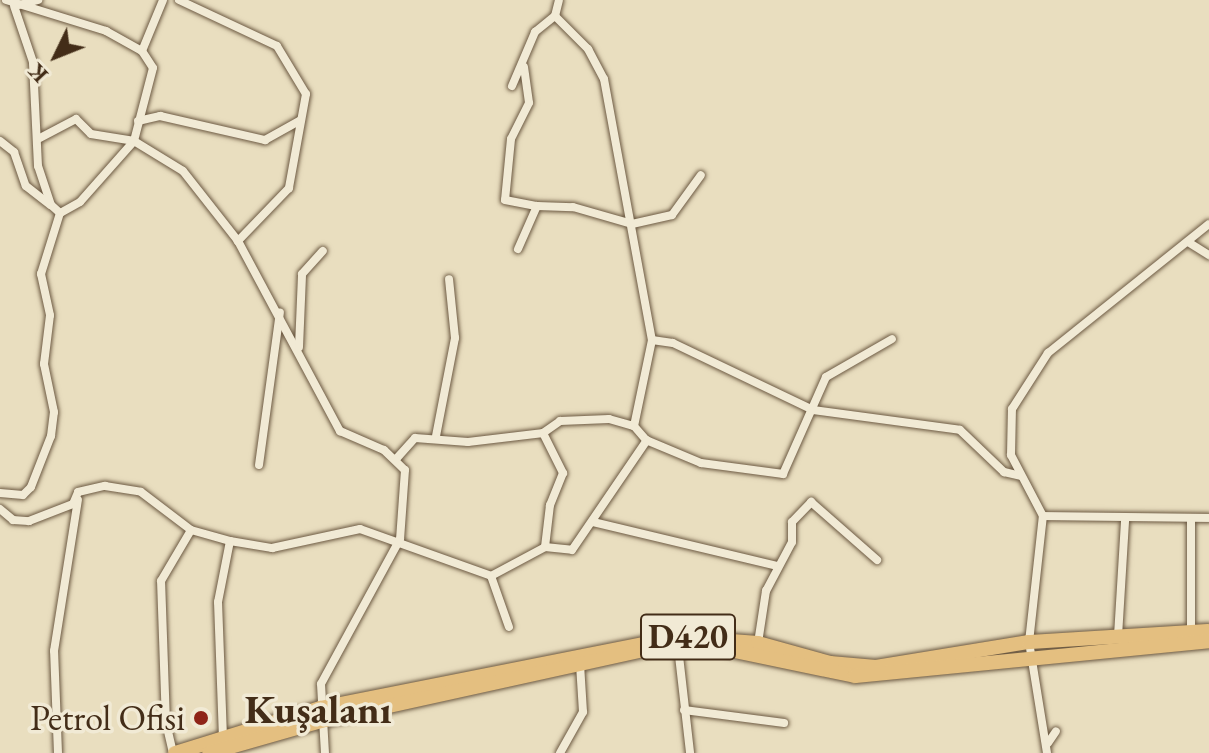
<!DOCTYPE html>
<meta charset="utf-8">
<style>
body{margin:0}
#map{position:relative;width:1209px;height:753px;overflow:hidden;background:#e9debf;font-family:"EB Garamond",serif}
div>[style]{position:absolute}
.roads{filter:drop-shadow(0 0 2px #6c5942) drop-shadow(0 0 2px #6c5942)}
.street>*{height:8px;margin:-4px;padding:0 4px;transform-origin:4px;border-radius:4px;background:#f1ead5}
.highway>*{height:14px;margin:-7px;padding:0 7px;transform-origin:7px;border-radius:7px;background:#e4bf80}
.dots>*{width:22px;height:22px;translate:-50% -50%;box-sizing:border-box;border:4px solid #f1ead5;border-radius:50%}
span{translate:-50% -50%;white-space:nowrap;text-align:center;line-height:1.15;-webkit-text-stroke:7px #f1ead5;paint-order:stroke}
.shield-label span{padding:2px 6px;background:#f1ead5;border:2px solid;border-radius:6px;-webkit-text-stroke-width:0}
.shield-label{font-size:34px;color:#432d18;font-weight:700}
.poi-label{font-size:36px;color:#432d18}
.right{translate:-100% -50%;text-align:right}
.quarter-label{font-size:40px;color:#432d18;font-weight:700}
.north{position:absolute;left:16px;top:16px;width:80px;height:80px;-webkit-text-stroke:6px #f1ead5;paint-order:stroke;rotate:227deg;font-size:22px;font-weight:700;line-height:32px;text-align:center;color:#432d18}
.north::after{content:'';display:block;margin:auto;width:28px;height:36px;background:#432d18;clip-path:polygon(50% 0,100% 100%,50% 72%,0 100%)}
</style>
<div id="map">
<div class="roads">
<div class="street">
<div style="left:6px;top:0;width:105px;rotate:17.2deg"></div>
<div style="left:106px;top:31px;width:41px;rotate:29.1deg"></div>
<div style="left:142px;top:51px;width:20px;rotate:57deg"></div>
<div style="left:153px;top:68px;width:75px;rotate:104.6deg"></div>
<div style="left:134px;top:141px;width:81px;rotate:131.5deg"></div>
<div style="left:80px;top:202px;width:23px;rotate:151deg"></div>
<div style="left:60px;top:213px;width:12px;rotate:-138deg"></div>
<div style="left:51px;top:205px;width:41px;rotate:-108.4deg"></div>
<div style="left:38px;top:166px;width:104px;rotate:-92.8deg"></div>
<div style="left:33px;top:62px;width:59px;rotate:-108.7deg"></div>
<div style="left:179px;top:0;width:108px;rotate:25.1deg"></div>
<div style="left:277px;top:46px;width:56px;rotate:58.9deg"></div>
<div style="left:306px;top:94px;width:96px;rotate:100.3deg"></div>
<div style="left:289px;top:188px;width:74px;rotate:133.9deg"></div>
<div style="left:19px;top:5px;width:20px;rotate:-15deg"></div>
<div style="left:555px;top:16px;width:16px;rotate:-76deg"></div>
<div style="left:142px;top:51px;width:55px;rotate:-67.6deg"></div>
<div style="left:524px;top:67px;width:36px;rotate:82deg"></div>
<div style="left:529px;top:103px;width:40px;rotate:116.6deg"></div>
<div style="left:511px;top:139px;width:61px;rotate:95.6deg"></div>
<div style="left:505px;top:200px;width:33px;rotate:11deg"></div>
<div style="left:512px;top:86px;width:59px;rotate:-66.9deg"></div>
<div style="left:535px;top:32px;width:26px;rotate:-39deg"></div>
<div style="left:555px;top:16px;width:47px;rotate:45deg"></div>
<div style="left:588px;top:49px;width:34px;rotate:62deg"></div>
<div style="left:604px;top:79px;width:265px;rotate:79.6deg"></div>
<div style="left:652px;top:340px;width:88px;rotate:101.8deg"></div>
<div style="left:634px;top:426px;width:18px;rotate:49deg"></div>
<div style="left:646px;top:440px;width:60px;rotate:22.7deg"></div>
<div style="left:701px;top:463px;width:83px;rotate:7.6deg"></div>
<div style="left:783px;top:474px;width:106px;rotate:-66.1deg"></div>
<div style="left:826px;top:377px;width:76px;rotate:-29.9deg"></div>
<div style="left:138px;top:121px;width:23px;rotate:-13deg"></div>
<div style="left:160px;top:116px;width:108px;rotate:12.9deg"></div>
<div style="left:265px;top:140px;width:41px;rotate:-29.1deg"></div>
<div style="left:38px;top:139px;width:43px;rotate:-27.8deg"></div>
<div style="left:76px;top:119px;width:21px;rotate:45deg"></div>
<div style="left:91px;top:134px;width:44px;rotate:9.2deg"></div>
<div style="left:134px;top:141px;width:57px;rotate:31.5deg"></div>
<div style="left:183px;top:171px;width:89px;rotate:51.8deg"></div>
<div style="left:238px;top:241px;width:216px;rotate:61.8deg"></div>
<div style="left:340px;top:431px;width:48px;rotate:23.4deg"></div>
<div style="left:384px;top:450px;width:29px;rotate:44deg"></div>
<div style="left:405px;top:470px;width:69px;rotate:94.1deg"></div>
<div style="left:400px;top:539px;width:165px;rotate:118.6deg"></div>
<div style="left:321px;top:684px;width:69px;rotate:86.7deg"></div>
<div style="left:0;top:141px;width:18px;rotate:38deg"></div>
<div style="left:14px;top:152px;width:36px;rotate:71deg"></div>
<div style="left:26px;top:186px;width:31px;rotate:38deg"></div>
<div style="left:1188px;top:242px;width:25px;rotate:32deg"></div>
<div style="left:518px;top:249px;width:47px;rotate:-66.2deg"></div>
<div style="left:537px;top:206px;width:36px;rotate:2deg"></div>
<div style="left:573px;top:207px;width:61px;rotate:16.1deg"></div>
<div style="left:632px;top:224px;width:41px;rotate:-12.7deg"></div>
<div style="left:672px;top:215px;width:49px;rotate:-54.1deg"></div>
<div style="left:652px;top:340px;width:21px;rotate:8deg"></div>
<div style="left:673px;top:343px;width:155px;rotate:25.6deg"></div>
<div style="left:813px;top:410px;width:148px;rotate:7.7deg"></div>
<div style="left:960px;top:430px;width:61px;rotate:43.7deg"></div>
<div style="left:1004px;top:472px;width:17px;rotate:13deg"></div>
<div style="left:299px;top:347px;width:73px;rotate:-87.6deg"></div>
<div style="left:302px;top:274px;width:31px;rotate:-48deg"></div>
<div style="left:543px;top:433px;width:21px;rotate:-35deg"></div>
<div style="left:560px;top:421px;width:49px;rotate:-2.3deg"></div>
<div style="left:609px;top:419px;width:26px;rotate:16deg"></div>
<div style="left:436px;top:436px;width:100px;rotate:-79deg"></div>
<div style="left:455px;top:338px;width:59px;rotate:-95.8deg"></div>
<div style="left:397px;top:458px;width:27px;rotate:-48deg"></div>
<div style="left:415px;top:438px;width:53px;rotate:4.3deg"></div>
<div style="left:468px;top:442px;width:76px;rotate:-6.8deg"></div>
<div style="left:543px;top:433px;width:45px;rotate:63.4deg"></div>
<div style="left:563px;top:473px;width:35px;rotate:112deg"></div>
<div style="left:550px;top:505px;width:42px;rotate:96.8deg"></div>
<div style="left:259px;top:465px;width:154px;rotate:-82.2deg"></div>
<div style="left:0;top:493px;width:23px;rotate:5deg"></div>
<div style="left:23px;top:495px;width:11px;rotate:-45deg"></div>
<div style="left:31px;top:487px;width:55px;rotate:-68.6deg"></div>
<div style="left:51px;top:436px;width:24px;rotate:-83deg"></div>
<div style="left:54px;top:412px;width:49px;rotate:-101.8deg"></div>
<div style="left:44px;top:364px;width:49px;rotate:-83deg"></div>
<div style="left:50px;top:315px;width:42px;rotate:-102.4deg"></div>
<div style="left:41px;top:274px;width:64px;rotate:-72.7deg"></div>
<div style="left:0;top:509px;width:17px;rotate:40deg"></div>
<div style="left:13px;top:520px;width:16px;rotate:4deg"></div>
<div style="left:29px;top:521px;width:47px;rotate:-21.1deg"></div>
<div style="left:73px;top:504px;width:13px;rotate:-67deg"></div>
<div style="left:78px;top:492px;width:28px;rotate:-13deg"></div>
<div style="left:105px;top:486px;width:36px;rotate:9deg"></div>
<div style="left:141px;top:492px;width:63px;rotate:37.2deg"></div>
<div style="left:191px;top:530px;width:41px;rotate:15.8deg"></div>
<div style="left:230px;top:541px;width:43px;rotate:9.5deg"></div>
<div style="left:272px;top:548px;width:90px;rotate:-12.2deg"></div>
<div style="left:360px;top:529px;width:139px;rotate:19.7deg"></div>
<div style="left:491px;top:576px;width:61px;rotate:-28.2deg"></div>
<div style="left:545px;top:547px;width:27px;rotate:6deg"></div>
<div style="left:572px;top:550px;width:133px;rotate:-55.7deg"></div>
<div style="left:1043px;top:516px;width:166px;rotate:0.7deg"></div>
<div style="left:1191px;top:521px;width:111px;rotate:90deg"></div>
<div style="left:593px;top:522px;width:189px;rotate:13.4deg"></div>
<div style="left:491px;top:576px;width:54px;rotate:70.6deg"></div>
<div style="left:1118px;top:636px;width:116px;rotate:-86.5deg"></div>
<div style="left:758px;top:643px;width:53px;rotate:-81.3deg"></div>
<div style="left:766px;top:591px;width:55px;rotate:-62deg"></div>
<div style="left:792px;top:542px;width:20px;rotate:-90deg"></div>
<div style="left:792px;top:522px;width:28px;rotate:-46deg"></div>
<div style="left:811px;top:502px;width:88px;rotate:41.3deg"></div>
<div style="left:678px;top:647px;width:107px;rotate:83.5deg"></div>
<div style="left:684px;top:710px;width:101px;rotate:7.4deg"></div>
<div style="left:223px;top:738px;width:136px;rotate:-92.1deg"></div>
<div style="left:218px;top:602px;width:62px;rotate:-78.9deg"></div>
<div style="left:1048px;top:743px;width:14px;rotate:-56deg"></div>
<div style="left:58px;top:753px;width:102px;rotate:-92.2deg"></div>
<div style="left:54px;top:651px;width:153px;rotate:-81deg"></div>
<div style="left:173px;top:753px;width:31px;rotate:-103deg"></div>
<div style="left:166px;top:723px;width:142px;rotate:-92deg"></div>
<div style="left:161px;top:581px;width:59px;rotate:-59.5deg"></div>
<div style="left:560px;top:753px;width:47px;rotate:-60.7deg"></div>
<div style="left:583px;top:712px;width:48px;rotate:-93.6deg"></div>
<div style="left:1047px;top:753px;width:112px;rotate:-99.2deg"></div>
<div style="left:1029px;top:642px;width:127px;rotate:-83.7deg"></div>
<div style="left:1043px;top:516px;width:69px;rotate:-117.7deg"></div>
<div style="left:1011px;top:455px;width:46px;rotate:-88.8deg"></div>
<div style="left:1012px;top:409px;width:67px;rotate:-57.3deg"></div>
<div style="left:1048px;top:353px;width:206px;rotate:-38.7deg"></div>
</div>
<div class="highway">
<div style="left:175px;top:753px;width:152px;rotate:-17.2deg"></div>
<div style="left:320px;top:708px;width:365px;rotate:-11.2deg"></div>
<div style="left:678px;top:637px;width:80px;rotate:4.3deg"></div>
<div style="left:758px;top:643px;width:75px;rotate:15.5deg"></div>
<div style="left:830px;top:663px;width:46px;rotate:5deg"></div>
<div style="left:876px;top:667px;width:155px;rotate:-9.3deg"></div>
<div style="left:1029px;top:642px;width:180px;rotate:-3.5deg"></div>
<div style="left:209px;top:753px;width:116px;rotate:-15.9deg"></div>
<div style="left:321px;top:721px;width:341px;rotate:-12.4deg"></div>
<div style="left:654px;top:648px;width:66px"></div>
<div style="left:720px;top:648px;width:138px;rotate:11.7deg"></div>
<div style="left:855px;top:676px;width:356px;rotate:-5.6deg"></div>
</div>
</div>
<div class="dots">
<div style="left:201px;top:718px;background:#8f2418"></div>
</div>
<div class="shield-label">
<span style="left:688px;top:637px">D420</span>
</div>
<div class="poi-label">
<span class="right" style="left:185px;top:718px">Petrol Ofisi</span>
</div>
<div class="quarter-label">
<span style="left:318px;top:709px">Kuşalanı</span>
</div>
<div class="north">K</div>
</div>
